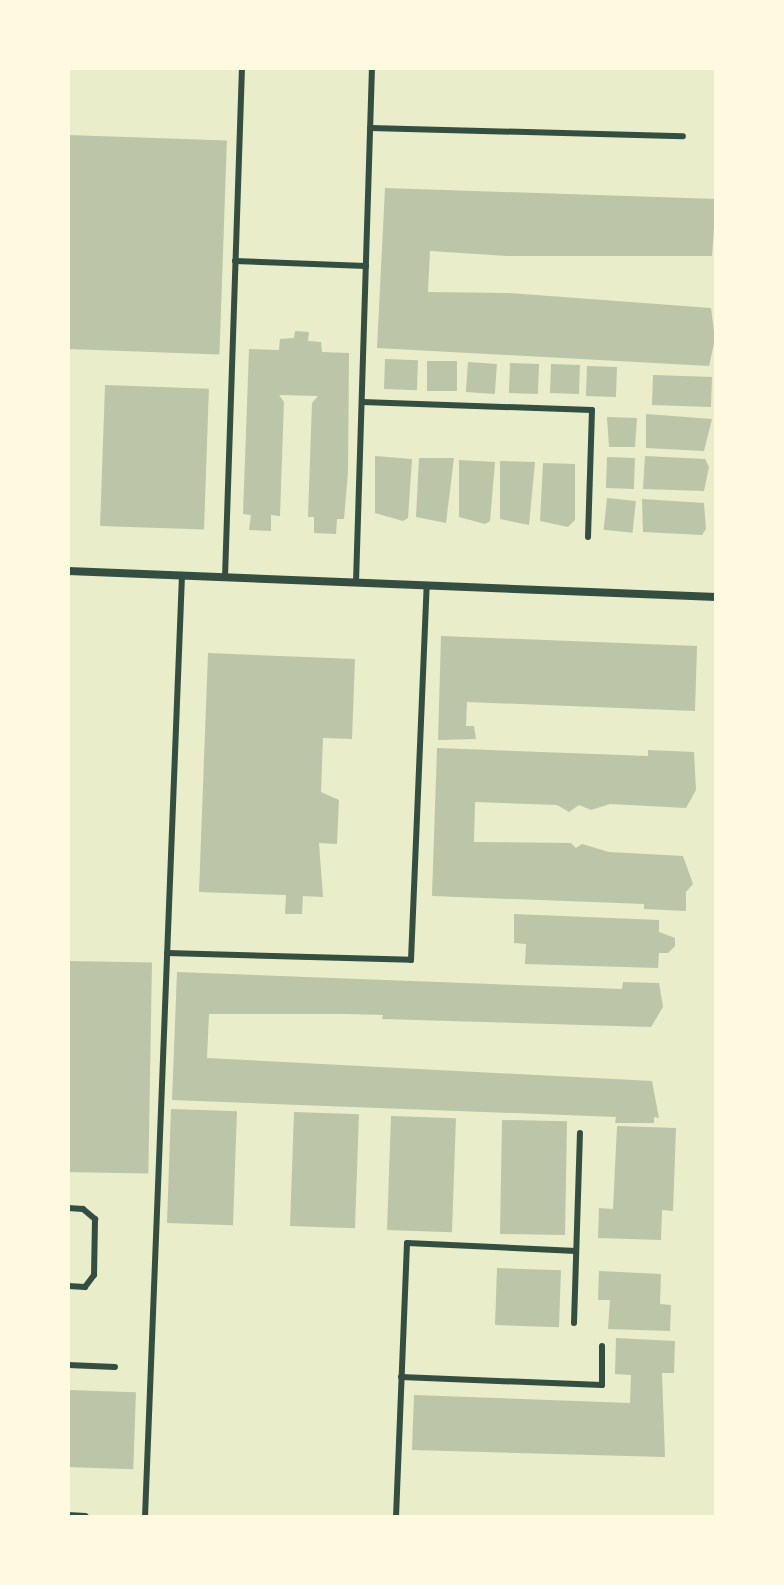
<!DOCTYPE html>
<style>
body{margin:0}
#map{position:relative;width:784px;height:1585px;overflow:hidden;background:#e9edc9;font-family:Barlow,sans-serif}
div>[style]{position:absolute}
.building>*{inset:0;background:#bcc5a7;transform-origin:0 0}
.service>*{height:6px;margin:-3px;padding:0 3px;transform-origin:3px;border-radius:3px;background:#344e41}
.minor>*{height:8px;margin:-4px;padding:0 4px;transform-origin:4px;border-radius:4px;background:#344e41}
span{translate:-50% -50%;white-space:nowrap;text-align:center;line-height:1.15;-webkit-text-stroke:8px #fefae0;paint-order:stroke}
.frame{position:absolute;inset:0;border:70px solid #fefae0;pointer-events:none}
</style>
<div id="map">
<div class="building">
<div style="left:68px;top:135px;width:159px;height:214px;rotate:2deg"></div>
<div style="clip-path:polygon(385px 188px,716px 199px,712px 256px,507px 256px,430px 251px,428px 292px,509px 293px,711px 308px,715px 339px,709px 366px,377px 348px)"></div>
<div style="clip-path:polygon(295px 331px,309px 332px,308px 341px,321px 342px,322px 352px,349px 353px,348px 472px,344px 519px,337px 519px,336px 534px,314px 533px,314px 517px,308px 517px,312px 403px,318px 396px,279px 395px,284px 402px,280px 516px,271px 515px,271px 531px,249px 530px,251px 515px,243px 514px,249px 349px,279px 350px,280px 339px,294px 338px)"></div>
<div style="left:385px;top:359px;width:33px;height:30px;rotate:2deg"></div>
<div style="left:427px;top:361px;width:30px;height:30px"></div>
<div style="left:468px;top:362px;width:29px;height:30px;rotate:4deg"></div>
<div style="left:510px;top:363px;width:29px;height:30px;rotate:2deg"></div>
<div style="left:551px;top:364px;width:29px;height:29px;rotate:2deg"></div>
<div style="left:587px;top:366px;width:30px;height:30px;rotate:2deg"></div>
<div style="left:653px;top:375px;width:59px;height:30px;rotate:2deg"></div>
<div style="left:105px;top:385px;width:104px;height:141px;rotate:2deg"></div>
<div style="clip-path:polygon(646px 414px,712px 419px,704px 451px,646px 448px)"></div>
<div style="clip-path:polygon(607px 417px,637px 418px,635px 447px,609px 447px)"></div>
<div style="clip-path:polygon(375px 456px,412px 459px,408px 518px,403px 521px,375px 513px)"></div>
<div style="clip-path:polygon(645px 456px,705px 459px,709px 467px,704px 491px,643px 489px)"></div>
<div style="left:607px;top:457px;width:28px;height:31px;rotate:2deg"></div>
<div style="clip-path:polygon(419px 458px,454px 458px,446px 523px,416px 517px)"></div>
<div style="clip-path:polygon(459px 460px,495px 462px,490px 521px,485px 524px,459px 517px)"></div>
<div style="clip-path:polygon(500px 461px,535px 462px,529px 525px,500px 519px)"></div>
<div style="clip-path:polygon(543px 463px,575px 464px,575px 520px,568px 527px,540px 521px)"></div>
<div style="left:607px;top:498px;width:29px;height:32px;rotate:6deg"></div>
<div style="clip-path:polygon(642px 499px,704px 503px,706px 529px,702px 535px,643px 532px)"></div>
<div style="clip-path:polygon(441px 636px,697px 646px,695px 711px,467px 702px,466px 726px,474px 726px,476px 739px,438px 740px)"></div>
<div style="clip-path:polygon(208px 653px,355px 659px,352px 739px,323px 738px,321px 792px,339px 800px,337px 844px,319px 843px,323px 897px,303px 896px,302px 914px,285px 914px,286px 895px,199px 892px)"></div>
<div style="clip-path:polygon(437px 748px,648px 756px,648px 750px,694px 752px,696px 790px,686px 808px,610px 804px,591px 810px,579px 805px,569px 812px,557px 805px,475px 802px,474px 842px,571px 843px,576px 848px,582px 844px,609px 852px,683px 856px,693px 884px,686px 892px,686px 911px,644px 909px,644px 904px,432px 896px)"></div>
<div style="clip-path:polygon(514px 914px,659px 920px,659px 932px,675px 938px,675px 946px,668px 953px,659px 953px,658px 968px,525px 964px,526px 944px,514px 943px)"></div>
<div style="left:68px;top:961px;width:84px;height:211px;rotate:1deg"></div>
<div style="clip-path:polygon(177px 972px,622px 989px,623px 982px,659px 983px,663px 1007px,651px 1027px,382px 1019px,383px 1015px,346px 1014px,209px 1014px,207px 1058px,652px 1081px,659px 1118px,654px 1117px,654px 1123px,615px 1123px,616px 1117px,172px 1100px)"></div>
<div style="left:171px;top:1109px;width:66px;height:114px;rotate:2deg"></div>
<div style="left:294px;top:1112px;width:65px;height:114px;rotate:2deg"></div>
<div style="left:391px;top:1116px;width:65px;height:114px;rotate:2deg"></div>
<div style="left:502px;top:1120px;width:65px;height:114px;rotate:1deg"></div>
<div style="clip-path:polygon(617px 1126px,676px 1128px,673px 1211px,662px 1210px,661px 1240px,598px 1238px,599px 1208px,613px 1209px)"></div>
<div style="left:497px;top:1268px;width:64px;height:57px;rotate:2deg"></div>
<div style="clip-path:polygon(599px 1271px,661px 1274px,660px 1304px,671px 1305px,670px 1331px,608px 1329px,610px 1300px,598px 1300px)"></div>
<div style="clip-path:polygon(616px 1338px,675px 1341px,674px 1373px,662px 1373px,665px 1457px,412px 1450px,414px 1395px,630px 1403px,631px 1375px,615px 1374px)"></div>
<div style="left:68px;top:1390px;width:68px;height:77px;rotate:2deg"></div>
</div>
<div class="service">
<div style="left:370px;top:128px;width:313px;rotate:1.5deg"></div>
<div style="left:235px;top:261px;width:131px;rotate:2.2deg"></div>
<div style="left:362px;top:402px;width:230px;rotate:2deg"></div>
<div style="left:592px;top:410px;width:127px;rotate:91.8deg"></div>
<div style="left:225px;top:577px;width:509px;rotate:-88.09deg"></div>
<div style="left:356px;top:582px;width:514px;rotate:-88.22deg"></div>
<div style="left:167px;top:953px;width:244px;rotate:1.6deg"></div>
<div style="left:411px;top:960px;width:375px;rotate:-87.6deg"></div>
<div style="left:68px;top:1208px;width:15px;rotate:4deg"></div>
<div style="left:83px;top:1209px;width:16px;rotate:40deg"></div>
<div style="left:95px;top:1219px;width:56px;rotate:91deg"></div>
<div style="left:94px;top:1275px;width:15px;rotate:127deg"></div>
<div style="left:85px;top:1287px;width:17px;rotate:-177deg"></div>
<div style="left:574px;top:1323px;width:190px;rotate:-88.2deg"></div>
<div style="left:68px;top:1365px;width:47px;rotate:2.4deg"></div>
<div style="left:401px;top:1377px;width:201px;rotate:2.3deg"></div>
<div style="left:602px;top:1385px;width:39px;rotate:-90deg"></div>
<div style="left:145px;top:1517px;width:943px;rotate:-87.75deg"></div>
<div style="left:396px;top:1517px;width:274px;rotate:-87.7deg"></div>
<div style="left:407px;top:1243px;width:169px;rotate:2.7deg"></div>
</div>
<div class="minor">
<div style="left:68px;top:571px;width:649px;rotate:2.3deg"></div>
<div style="left:68px;top:1516px;width:17px;rotate:3deg"></div>
</div>
<div class="frame"></div>
</div>
